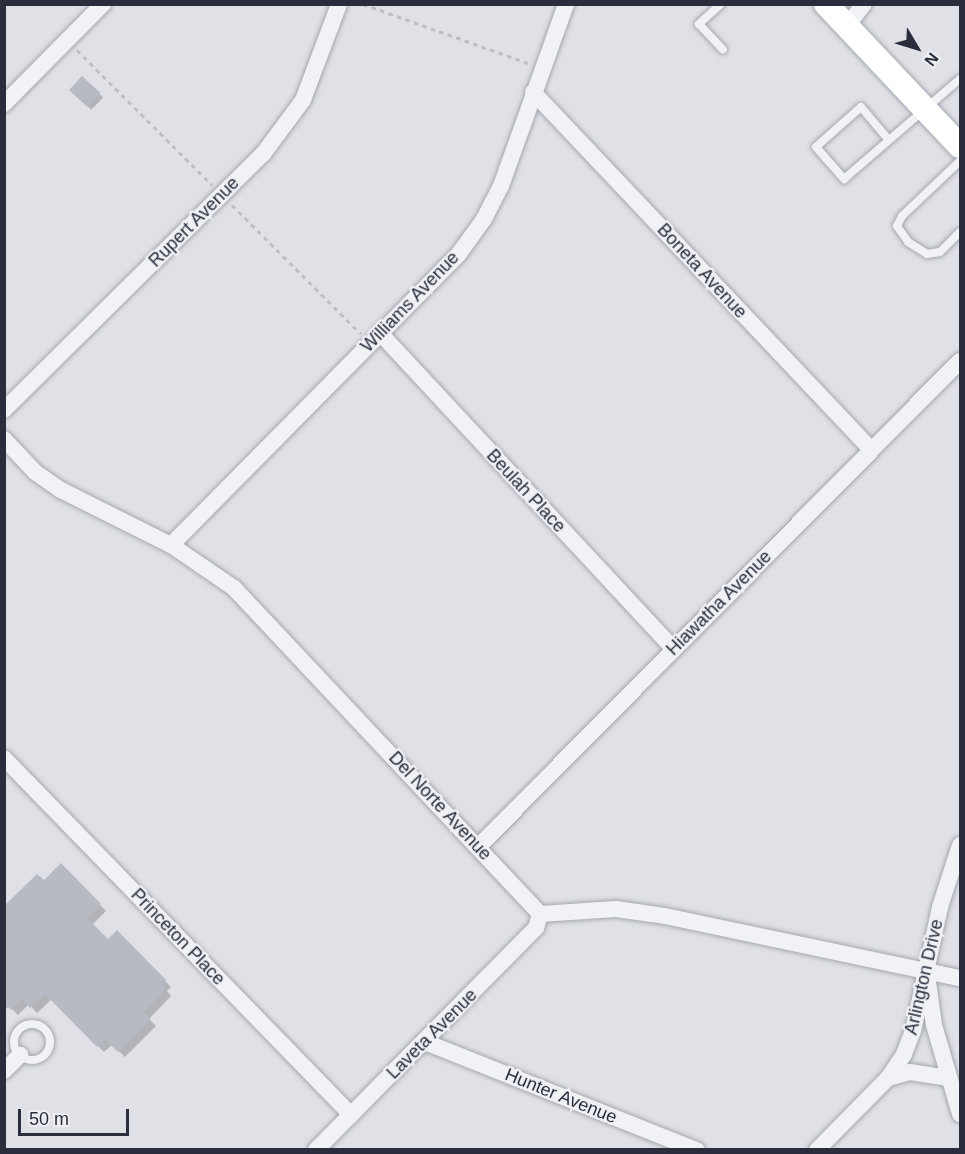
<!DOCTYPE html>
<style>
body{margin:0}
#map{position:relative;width:965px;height:1154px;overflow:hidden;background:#dfe1e6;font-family:Helvetica,sans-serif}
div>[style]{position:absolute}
.shadow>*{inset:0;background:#0003;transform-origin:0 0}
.building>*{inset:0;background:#b7bac2;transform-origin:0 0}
.path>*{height:3px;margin-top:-1.5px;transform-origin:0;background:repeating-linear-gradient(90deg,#bdbfc5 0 4.5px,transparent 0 9px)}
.roads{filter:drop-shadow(0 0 2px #a5a8b0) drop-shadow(0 0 2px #a5a8b0)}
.service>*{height:8px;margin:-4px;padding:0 4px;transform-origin:4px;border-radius:4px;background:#f1f2f5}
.service>.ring{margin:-4px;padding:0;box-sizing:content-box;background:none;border:8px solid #f1f2f5;border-radius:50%}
.minor>*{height:16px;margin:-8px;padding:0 8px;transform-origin:8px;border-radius:8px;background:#f1f2f5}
.secondary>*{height:24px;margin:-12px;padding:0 12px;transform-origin:12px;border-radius:12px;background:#fff}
span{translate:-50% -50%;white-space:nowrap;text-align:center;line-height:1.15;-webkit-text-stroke:4.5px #eef0f4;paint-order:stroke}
.street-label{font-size:18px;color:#2a2e3c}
.frame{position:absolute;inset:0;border:6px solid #2a2e3c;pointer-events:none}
.north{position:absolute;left:887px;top:18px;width:60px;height:60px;-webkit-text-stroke:4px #eef0f4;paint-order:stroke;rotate:128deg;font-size:16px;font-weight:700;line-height:24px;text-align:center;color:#2a2e3c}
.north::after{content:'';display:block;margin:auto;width:21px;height:27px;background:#2a2e3c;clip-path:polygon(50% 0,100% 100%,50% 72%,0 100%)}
.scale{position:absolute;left:18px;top:1109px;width:111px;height:27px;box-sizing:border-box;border:3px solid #2a2e3c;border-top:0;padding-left:8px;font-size:18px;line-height:21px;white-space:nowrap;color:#2a2e3c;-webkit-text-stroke:4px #eef0f4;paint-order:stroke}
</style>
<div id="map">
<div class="shadow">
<div style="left:83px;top:78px;width:28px;height:17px;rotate:44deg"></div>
<div style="clip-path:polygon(61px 865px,106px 911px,92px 925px,108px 941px,117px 932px,171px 987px,167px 991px,171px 996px,149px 1019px,156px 1026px,125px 1057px,112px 1045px,104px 1052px,52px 999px,37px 1013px,29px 1004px,18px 1015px,9px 1006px,4px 1011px,4px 902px,7px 905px,44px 882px)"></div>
</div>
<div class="building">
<div style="left:82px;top:76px;width:25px;height:19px;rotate:43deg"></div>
<div style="clip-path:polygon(61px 863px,101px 904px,87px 918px,108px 939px,117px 930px,166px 980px,162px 984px,166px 989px,144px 1012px,151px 1019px,118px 1052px,105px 1040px,97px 1047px,45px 994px,30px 1008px,22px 999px,11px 1010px,4px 1003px,4px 906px,37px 874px,44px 880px)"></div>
</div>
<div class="path">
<div style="left:363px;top:4px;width:175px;rotate:19.7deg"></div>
<div style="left:77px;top:50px;width:191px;rotate:45deg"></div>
<div style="left:232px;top:205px;width:182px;rotate:45deg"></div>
</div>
<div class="roads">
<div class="service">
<div style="left:721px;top:4px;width:30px;rotate:138deg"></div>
<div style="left:699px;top:24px;width:35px;rotate:47deg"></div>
<div style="left:888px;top:139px;width:42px;rotate:-130.2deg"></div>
<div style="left:861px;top:107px;width:60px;rotate:138.4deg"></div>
<div style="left:816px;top:147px;width:43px;rotate:48.8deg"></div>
<div style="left:844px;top:179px;width:153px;rotate:-40.8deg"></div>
<div style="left:960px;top:161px;width:80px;rotate:136.5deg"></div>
<div style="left:902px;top:216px;width:11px;rotate:117deg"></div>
<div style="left:897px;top:226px;width:19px;rotate:55deg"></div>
<div style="left:908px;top:242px;width:22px;rotate:32deg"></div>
<div style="left:927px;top:254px;width:13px;rotate:-9deg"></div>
<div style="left:940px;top:252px;width:28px;rotate:-45deg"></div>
<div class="ring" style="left:14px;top:1024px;width:28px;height:28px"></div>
</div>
<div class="minor">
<div style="left:846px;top:27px;width:29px;rotate:-52deg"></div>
<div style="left:533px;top:92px;width:492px;rotate:46.6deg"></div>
<div style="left:4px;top:104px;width:141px;rotate:-45.3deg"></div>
<div style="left:380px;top:333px;width:430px;rotate:47.1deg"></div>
<div style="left:4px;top:410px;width:364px;rotate:-44.7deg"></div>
<div style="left:263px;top:154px;width:67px;rotate:-53.5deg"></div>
<div style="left:303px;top:100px;width:103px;rotate:-69.4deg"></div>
<div style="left:4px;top:439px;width:45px;rotate:46.8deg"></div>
<div style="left:35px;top:472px;width:32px;rotate:35deg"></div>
<div style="left:61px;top:490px;width:123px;rotate:26.6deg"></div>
<div style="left:171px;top:545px;width:76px;rotate:34.3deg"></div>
<div style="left:234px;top:588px;width:447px;rotate:46.8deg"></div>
<div style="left:540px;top:914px;width:76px;rotate:-3.8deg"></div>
<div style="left:616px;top:909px;width:49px;rotate:8.1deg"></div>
<div style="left:665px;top:916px;width:301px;rotate:11.9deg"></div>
<div style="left:171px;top:545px;width:408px;rotate:-45.3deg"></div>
<div style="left:458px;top:255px;width:44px;rotate:-54.2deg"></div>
<div style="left:484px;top:219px;width:37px;rotate:-63deg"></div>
<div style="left:501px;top:186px;width:193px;rotate:-70.3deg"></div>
<div style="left:4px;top:758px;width:498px;rotate:45.8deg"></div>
<div style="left:479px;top:846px;width:683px;rotate:-45.24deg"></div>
<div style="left:928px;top:982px;width:43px;rotate:82.1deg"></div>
<div style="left:934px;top:1025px;width:93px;rotate:73.7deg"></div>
<div style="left:425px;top:1042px;width:293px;rotate:21.7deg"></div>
<div style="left:4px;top:1071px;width:23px;rotate:-45deg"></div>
<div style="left:888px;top:1078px;width:23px;rotate:-15deg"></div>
<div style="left:910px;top:1072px;width:38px;rotate:9deg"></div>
<div style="left:316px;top:1150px;width:313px;rotate:-45.3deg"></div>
<div style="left:536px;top:928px;width:15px;rotate:-74deg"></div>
<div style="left:817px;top:1150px;width:101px;rotate:-45.4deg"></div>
<div style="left:888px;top:1078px;width:29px;rotate:-56deg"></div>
<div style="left:904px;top:1054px;width:25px;rotate:-69deg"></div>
<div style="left:913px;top:1031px;width:127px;rotate:-77.7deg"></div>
<div style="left:940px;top:907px;width:65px;rotate:-72.1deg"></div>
</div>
<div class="secondary">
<div style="left:826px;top:4px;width:195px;rotate:46.7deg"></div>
</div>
</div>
<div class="street-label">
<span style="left:194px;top:222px;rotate:-45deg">Rupert Avenue</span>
<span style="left:702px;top:271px;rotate:47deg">Boneta Avenue</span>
<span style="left:410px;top:302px;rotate:-46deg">Williams Avenue</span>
<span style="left:526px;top:491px;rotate:47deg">Beulah Place</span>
<span style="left:719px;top:603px;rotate:-45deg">Hiawatha Avenue</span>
<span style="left:440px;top:806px;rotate:47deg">Del Norte Avenue</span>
<span style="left:178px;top:937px;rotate:46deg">Princeton Place</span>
<span style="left:924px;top:977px;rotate:-77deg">Arlington Drive</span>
<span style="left:432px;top:1034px;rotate:-45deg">Laveta Avenue</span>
<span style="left:561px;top:1096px;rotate:22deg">Hunter Avenue</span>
</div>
<div class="frame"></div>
<div class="north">N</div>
<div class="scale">50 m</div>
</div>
